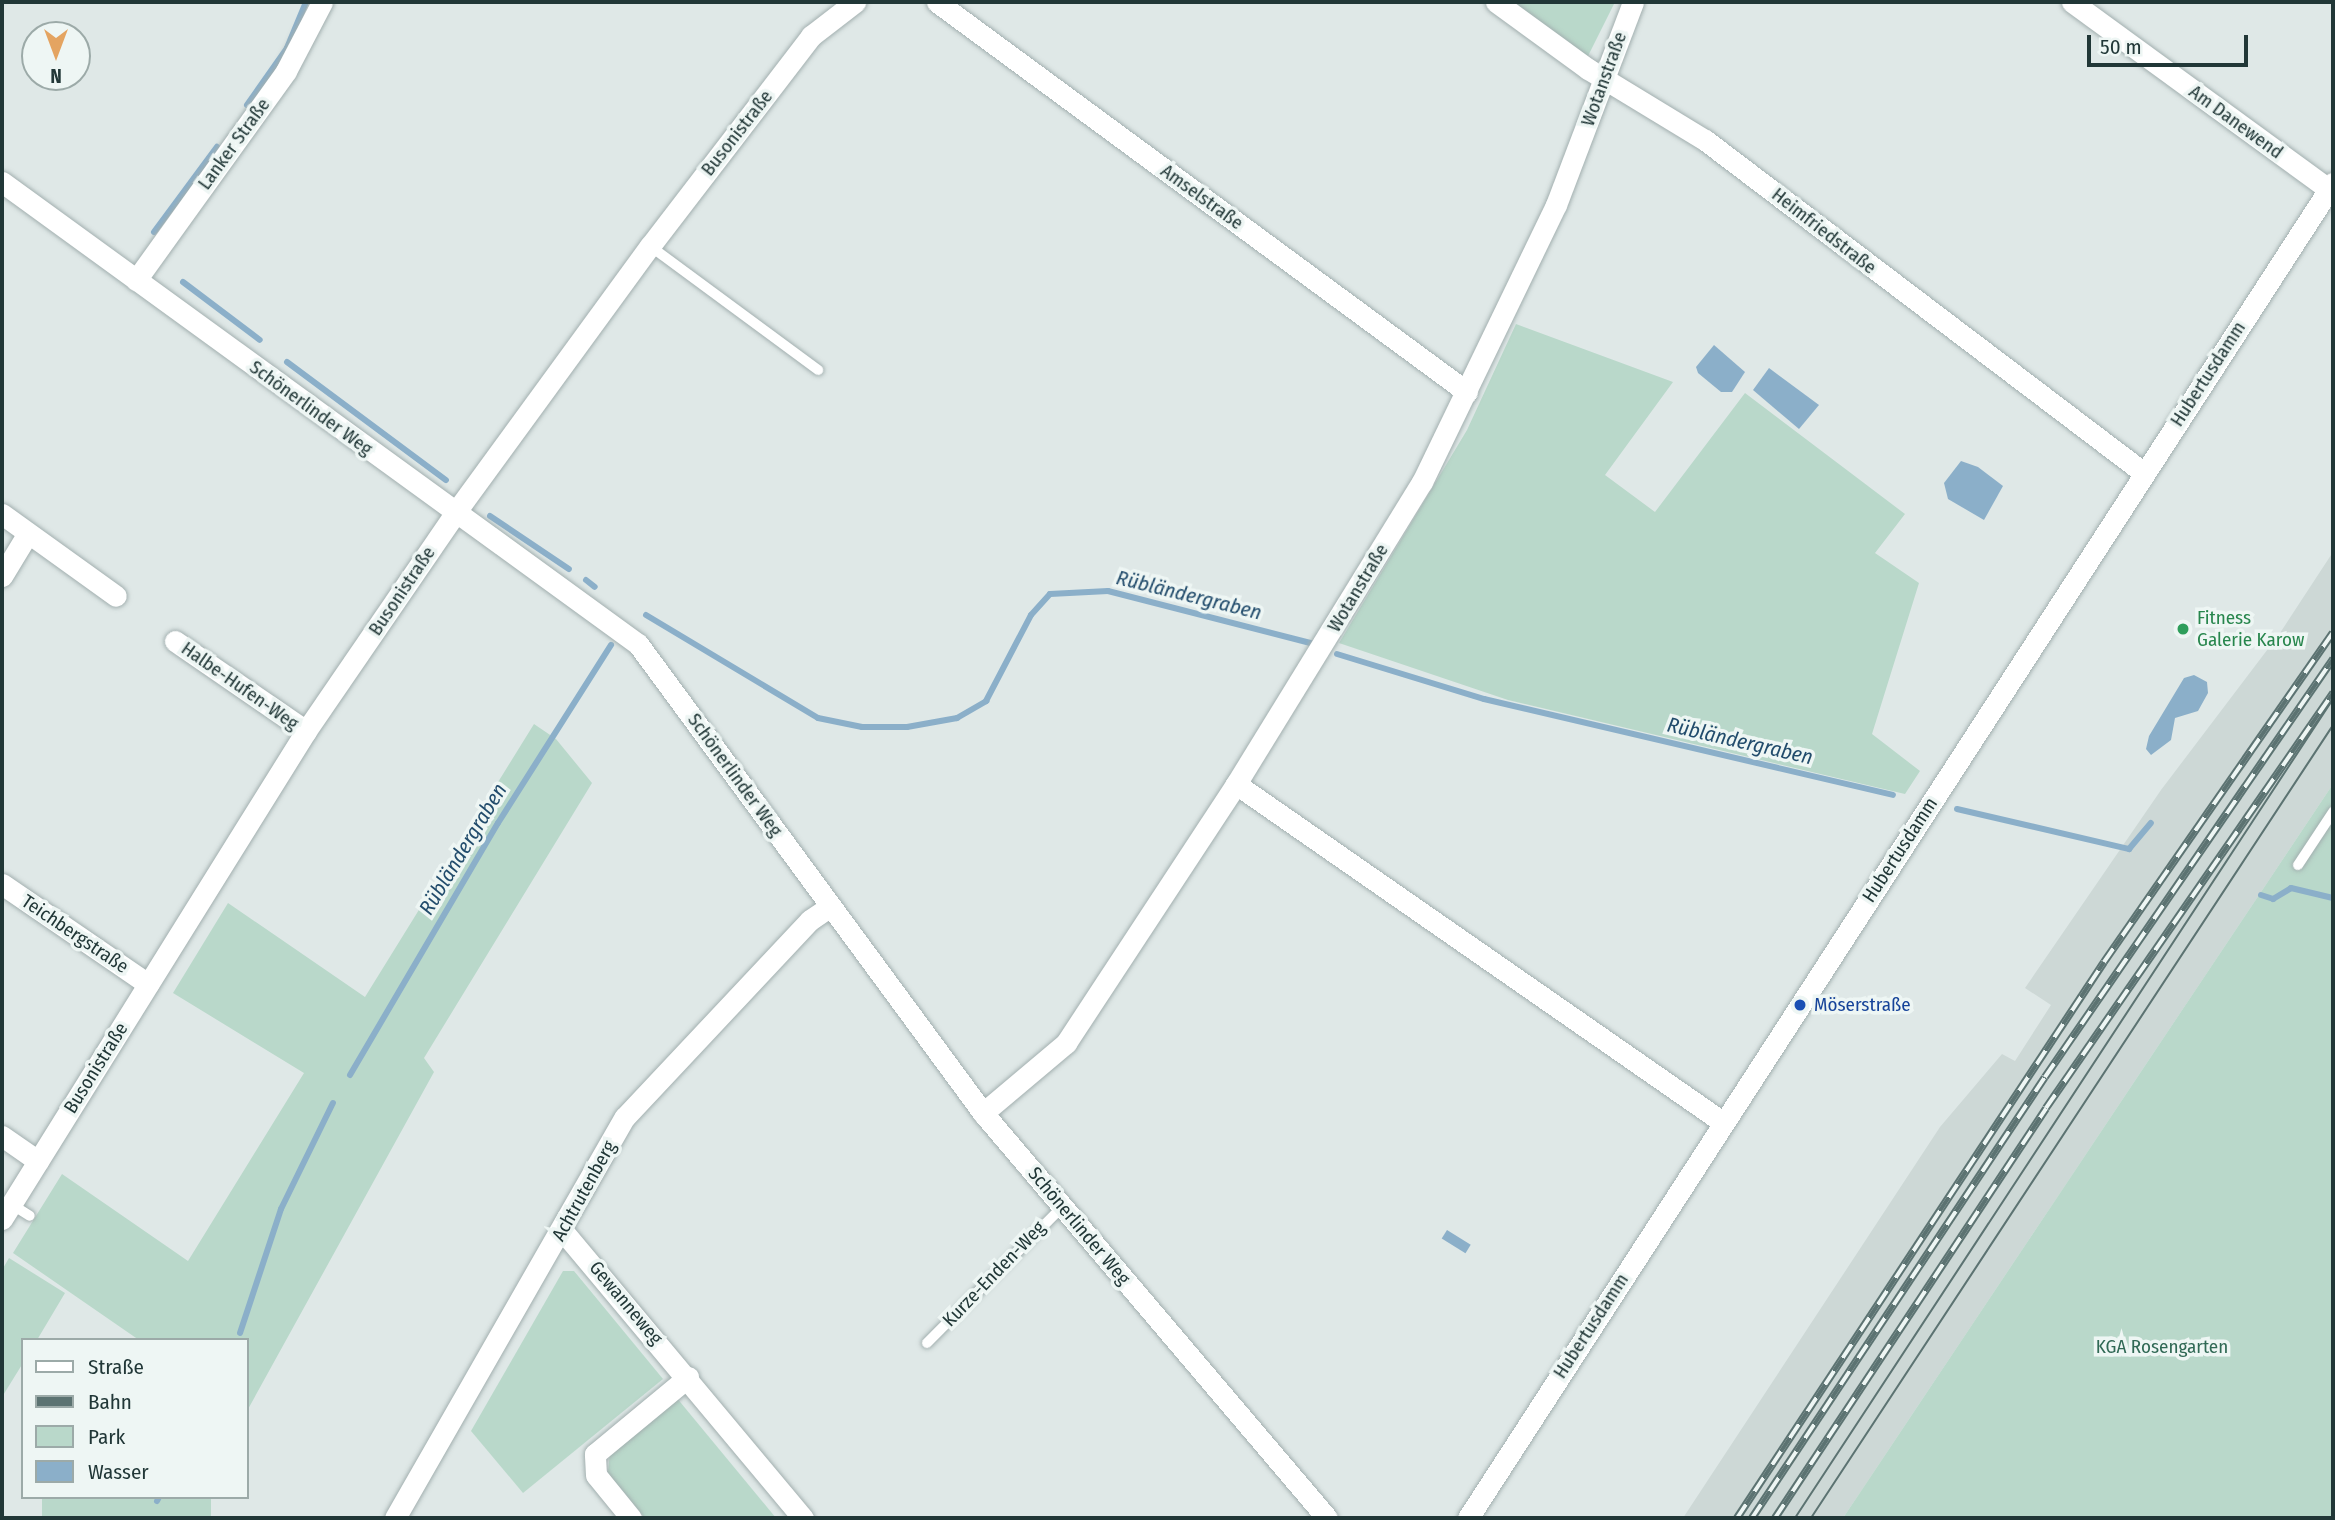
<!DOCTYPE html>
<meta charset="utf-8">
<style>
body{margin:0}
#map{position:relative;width:2335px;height:1520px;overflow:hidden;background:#dfe8e7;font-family:"Fira Sans Condensed",sans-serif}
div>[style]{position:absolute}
.built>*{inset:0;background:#cdd8d6}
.green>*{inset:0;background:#b9d8ca;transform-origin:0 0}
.water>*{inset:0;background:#8bafc9;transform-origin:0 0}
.stream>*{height:6px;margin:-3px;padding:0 3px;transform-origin:3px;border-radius:3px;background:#8bafc9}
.roads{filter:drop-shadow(0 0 2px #a2afaf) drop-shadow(0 0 2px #a2afaf)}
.lane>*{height:10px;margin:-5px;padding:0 5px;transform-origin:5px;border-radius:5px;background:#fff}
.street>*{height:21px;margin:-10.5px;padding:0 10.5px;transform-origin:10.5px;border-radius:10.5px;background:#fff}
.secondary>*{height:21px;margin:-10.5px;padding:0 10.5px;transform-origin:10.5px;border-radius:10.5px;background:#fff}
.tram>*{height:2px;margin:-1px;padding:0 1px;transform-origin:1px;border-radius:1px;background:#5c7372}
.rail>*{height:8px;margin-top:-4px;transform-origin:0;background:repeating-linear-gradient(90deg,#eef6f4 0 16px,#5c7372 0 32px);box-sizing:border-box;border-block:2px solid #5c7372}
.dots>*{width:19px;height:19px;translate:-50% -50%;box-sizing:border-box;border:4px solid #eef6f4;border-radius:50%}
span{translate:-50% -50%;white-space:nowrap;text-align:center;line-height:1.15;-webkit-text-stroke:7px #eef6f4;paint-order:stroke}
.street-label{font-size:19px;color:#213737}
.leisure-label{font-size:19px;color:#27864d}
.left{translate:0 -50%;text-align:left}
.transit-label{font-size:19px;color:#164399}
.park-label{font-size:19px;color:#306955}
.water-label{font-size:21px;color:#224c6c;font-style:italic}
.frame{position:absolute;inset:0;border:4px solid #213737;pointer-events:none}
.legend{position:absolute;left:21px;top:1338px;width:228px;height:161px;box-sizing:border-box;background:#eef6f4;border:2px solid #9caaa8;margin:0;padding:9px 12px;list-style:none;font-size:21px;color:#213737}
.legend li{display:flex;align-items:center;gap:14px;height:35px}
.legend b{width:35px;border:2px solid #9caaa8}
.north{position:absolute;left:21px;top:21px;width:70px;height:70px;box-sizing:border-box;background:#eef6f4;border:2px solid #9caaa8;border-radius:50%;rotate:180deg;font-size:19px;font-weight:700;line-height:28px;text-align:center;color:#213737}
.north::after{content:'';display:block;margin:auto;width:24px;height:32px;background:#e4a461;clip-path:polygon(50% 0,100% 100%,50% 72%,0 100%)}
.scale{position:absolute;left:2087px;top:35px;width:161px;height:32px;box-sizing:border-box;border:4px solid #213737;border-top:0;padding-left:9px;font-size:21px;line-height:24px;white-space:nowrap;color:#213737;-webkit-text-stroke:5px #eef6f4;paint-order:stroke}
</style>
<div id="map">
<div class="built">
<div style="clip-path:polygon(2333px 552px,2333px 784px,1843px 1518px,1683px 1518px,1940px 1127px,2002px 1054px,2015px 1061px,2051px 1005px,2025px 988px,2161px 790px,2280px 633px)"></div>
</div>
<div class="green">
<div style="clip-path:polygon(1509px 2px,1615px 2px,1587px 58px)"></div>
<div style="clip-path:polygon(1516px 324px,1673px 382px,1605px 475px,1655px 512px,1745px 393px,1905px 514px,1875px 553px,1919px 583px,1872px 734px,1920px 771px,1905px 794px,1508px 700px,1339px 643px,1467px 430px)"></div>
<div style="clip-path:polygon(534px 724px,556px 739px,592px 783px,424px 1058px,434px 1072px,247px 1411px,247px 1340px,139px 1340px,13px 1253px,62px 1174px,188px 1261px,304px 1073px,173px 993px,228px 903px,365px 997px)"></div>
<div style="clip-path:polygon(2333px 784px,2333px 1518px,1843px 1518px)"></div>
<div style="clip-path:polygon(9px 1258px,65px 1293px,37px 1340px,23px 1340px,23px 1363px,2px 1397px,2px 1270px)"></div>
<div style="clip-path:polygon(563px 1271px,574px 1271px,663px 1379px,523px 1493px,471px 1431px)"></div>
<div style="clip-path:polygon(676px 1397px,776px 1518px,645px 1518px,608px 1473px,610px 1451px)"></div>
<div style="left:42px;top:1497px;width:169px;height:25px"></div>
</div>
<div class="water">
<div style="clip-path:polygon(1714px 345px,1745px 372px,1732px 392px,1721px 392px,1698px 373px,1696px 367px)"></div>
<div style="clip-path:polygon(1769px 368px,1819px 405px,1799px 429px,1753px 390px)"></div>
<div style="clip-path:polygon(1961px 461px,1978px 467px,2003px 486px,1984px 520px,1948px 499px,1944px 483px)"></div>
<div style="clip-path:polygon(2194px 675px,2207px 682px,2208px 693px,2198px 711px,2175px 718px,2171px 740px,2151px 755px,2146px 749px,2149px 736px,2184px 678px)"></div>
<div style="left:1447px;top:1230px;width:28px;height:10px;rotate:32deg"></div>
</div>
<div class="stream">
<div style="left:247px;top:105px;width:70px;rotate:-54.9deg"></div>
<div style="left:287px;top:48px;width:50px;rotate:-67.6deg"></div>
<div style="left:154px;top:232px;width:106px;rotate:-53.5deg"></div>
<div style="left:183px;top:282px;width:96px;rotate:37deg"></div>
<div style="left:287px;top:362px;width:198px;rotate:36.6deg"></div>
<div style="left:490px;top:516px;width:95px;rotate:33.9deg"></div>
<div style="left:586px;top:580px;width:11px;rotate:38deg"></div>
<div style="left:646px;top:615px;width:200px;rotate:30.9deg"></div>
<div style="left:818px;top:718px;width:45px;rotate:11.6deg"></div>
<div style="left:862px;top:727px;width:45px"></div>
<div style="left:907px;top:727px;width:51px;rotate:-10.2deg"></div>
<div style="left:957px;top:718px;width:34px;rotate:-30deg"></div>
<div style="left:986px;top:701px;width:97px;rotate:-62.4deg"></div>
<div style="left:1031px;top:615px;width:28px;rotate:-48deg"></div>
<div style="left:1050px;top:594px;width:58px;rotate:-3deg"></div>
<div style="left:1108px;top:591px;width:213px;rotate:14.4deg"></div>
<div style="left:1337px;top:654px;width:154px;rotate:17deg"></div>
<div style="left:1484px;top:699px;width:420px;rotate:13.2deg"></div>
<div style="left:1957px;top:809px;width:177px;rotate:13.1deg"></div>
<div style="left:2129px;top:849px;width:34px;rotate:-50deg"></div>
<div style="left:2261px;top:895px;width:13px;rotate:18deg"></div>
<div style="left:2273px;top:899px;width:21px;rotate:-31deg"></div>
<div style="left:2291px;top:888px;width:43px;rotate:13.4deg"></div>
<div style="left:350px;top:1075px;width:292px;rotate:-59.6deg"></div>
<div style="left:498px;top:823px;width:211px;rotate:-57.6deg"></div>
<div style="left:240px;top:1333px;width:131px;rotate:-71.7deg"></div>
<div style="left:281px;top:1209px;width:118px;rotate:-63.9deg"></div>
<div style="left:157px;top:1501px;width:4px;rotate:-63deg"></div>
</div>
<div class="roads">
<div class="lane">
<div style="left:650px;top:246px;width:209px;rotate:36.4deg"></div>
<div style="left:2298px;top:865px;width:64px;rotate:-56.6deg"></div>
<div style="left:11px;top:1204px;width:22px;rotate:32deg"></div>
<div style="left:927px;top:1343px;width:192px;rotate:-45.2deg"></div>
</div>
<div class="street">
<div style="left:937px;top:2px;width:658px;rotate:36.35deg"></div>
<div style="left:1496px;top:2px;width:114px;rotate:36.1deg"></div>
<div style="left:1588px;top:69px;width:137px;rotate:31.3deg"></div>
<div style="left:1705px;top:140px;width:551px;rotate:37.18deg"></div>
<div style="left:2072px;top:2px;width:323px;rotate:36.1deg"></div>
<div style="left:2px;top:182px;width:786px;rotate:36deg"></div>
<div style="left:638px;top:644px;width:582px;rotate:53.66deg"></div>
<div style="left:983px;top:1113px;width:531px;rotate:49.66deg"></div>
<div style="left:136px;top:280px;width:257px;rotate:-54.3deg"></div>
<div style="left:286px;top:71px;width:78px;rotate:-62.4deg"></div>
<div style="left:2px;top:514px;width:140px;rotate:35.7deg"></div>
<div style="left:2px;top:576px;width:50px;rotate:-58.8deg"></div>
<div style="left:175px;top:641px;width:159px;rotate:34.5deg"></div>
<div style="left:1236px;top:784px;width:594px;rotate:34.79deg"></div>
<div style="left:2px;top:884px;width:177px;rotate:34.4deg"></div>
<div style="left:983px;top:1113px;width:109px;rotate:-40.1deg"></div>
<div style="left:1066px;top:1043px;width:310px;rotate:-56.7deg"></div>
<div style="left:1236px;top:784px;width:355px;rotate:-58.4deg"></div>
<div style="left:1422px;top:482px;width:308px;rotate:-64.2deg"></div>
<div style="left:1556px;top:205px;width:217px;rotate:-69.2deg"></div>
<div style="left:2px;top:1136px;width:44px;rotate:34.8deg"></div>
<div style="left:2px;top:1219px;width:575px;rotate:-58.08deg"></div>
<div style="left:306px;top:731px;width:264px;rotate:-55.6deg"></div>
<div style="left:455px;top:513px;width:331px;rotate:-53.9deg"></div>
<div style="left:650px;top:246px;width:265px;rotate:-52.5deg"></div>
<div style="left:811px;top:36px;width:56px;rotate:-37.7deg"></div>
<div style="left:562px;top:1230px;width:376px;rotate:50.1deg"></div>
<div style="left:395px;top:1518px;width:462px;rotate:-60.2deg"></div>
<div style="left:625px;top:1117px;width:270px;rotate:-46.8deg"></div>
<div style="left:810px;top:920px;width:23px;rotate:-34deg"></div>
<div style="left:631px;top:1518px;width:55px;rotate:-129.1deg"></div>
<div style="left:596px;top:1475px;width:21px;rotate:-93deg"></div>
<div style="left:595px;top:1454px;width:121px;rotate:-39.6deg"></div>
</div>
<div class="secondary">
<div style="left:1468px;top:1518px;width:1591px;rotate:-57.06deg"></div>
</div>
</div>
<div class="tram">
<div style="left:1795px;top:1518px;width:980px;rotate:-56.7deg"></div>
<div style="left:1811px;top:1518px;width:949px;rotate:-56.64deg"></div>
</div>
<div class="rail">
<div style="left:1737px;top:1518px;width:666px;rotate:-56.57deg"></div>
<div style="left:2104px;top:962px;width:401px;rotate:-55.2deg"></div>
<div style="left:1752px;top:1518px;width:529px;rotate:-56.4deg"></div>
<div style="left:2045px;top:1077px;width:508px;rotate:-55.43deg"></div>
<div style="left:1775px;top:1518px;width:491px;rotate:-56.5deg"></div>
<div style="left:2046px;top:1108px;width:505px;rotate:-55.33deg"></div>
</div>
<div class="dots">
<div style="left:2183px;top:629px;background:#2e9e5b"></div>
<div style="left:1800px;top:1005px;background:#1a4fb4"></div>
</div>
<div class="street-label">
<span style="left:1604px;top:79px;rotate:-70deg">Wotanstraße</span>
<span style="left:2236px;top:122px;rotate:36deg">Am Danewend</span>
<span style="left:737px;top:133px;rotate:-52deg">Busonistraße</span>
<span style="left:234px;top:144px;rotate:-54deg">Lanker Straße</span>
<span style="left:1202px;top:197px;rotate:36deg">Amselstraße</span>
<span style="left:1824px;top:231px;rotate:38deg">Heimfriedstraße</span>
<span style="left:2208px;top:374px;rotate:-57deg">Hubertusdamm</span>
<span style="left:311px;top:408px;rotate:36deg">Schönerlinder Weg</span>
<span style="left:1358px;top:588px;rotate:-59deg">Wotanstraße</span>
<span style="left:402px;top:591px;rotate:-56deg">Busonistraße</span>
<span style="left:240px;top:686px;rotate:35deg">Halbe-Hufen-Weg</span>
<span style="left:735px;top:775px;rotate:54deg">Schönerlinder Weg</span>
<span style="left:1900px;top:850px;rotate:-57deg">Hubertusdamm</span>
<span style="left:75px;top:934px;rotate:34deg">Teichbergstraße</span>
<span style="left:96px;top:1068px;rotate:-58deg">Busonistraße</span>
<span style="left:584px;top:1191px;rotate:-61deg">Achtrutenberg</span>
<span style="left:1079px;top:1226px;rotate:50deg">Schönerlinder Weg</span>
<span style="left:994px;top:1274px;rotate:-46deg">Kurze-Enden-Weg</span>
<span style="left:626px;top:1303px;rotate:50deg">Gewanneweg</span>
<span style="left:1591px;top:1326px;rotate:-57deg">Hubertusdamm</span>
</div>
<div class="leisure-label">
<span class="left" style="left:2197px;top:629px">Fitness<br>Galerie Karow</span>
</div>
<div class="transit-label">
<span class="left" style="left:1814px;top:1005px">Möserstraße</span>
</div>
<div class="park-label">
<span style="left:2162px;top:1347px">KGA Rosengarten</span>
</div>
<div class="water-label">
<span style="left:1189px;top:595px;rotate:14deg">Rübländergraben</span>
<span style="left:1740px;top:741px;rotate:13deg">Rübländergraben</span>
<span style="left:463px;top:849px;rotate:-59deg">Rübländergraben</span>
</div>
<div class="frame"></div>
<ul class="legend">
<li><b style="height:9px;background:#fff"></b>Straße</li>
<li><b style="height:9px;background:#5c7372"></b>Bahn</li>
<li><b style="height:19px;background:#b9d8ca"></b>Park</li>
<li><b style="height:19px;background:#8bafc9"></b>Wasser</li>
</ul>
<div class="north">N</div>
<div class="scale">50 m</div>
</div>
